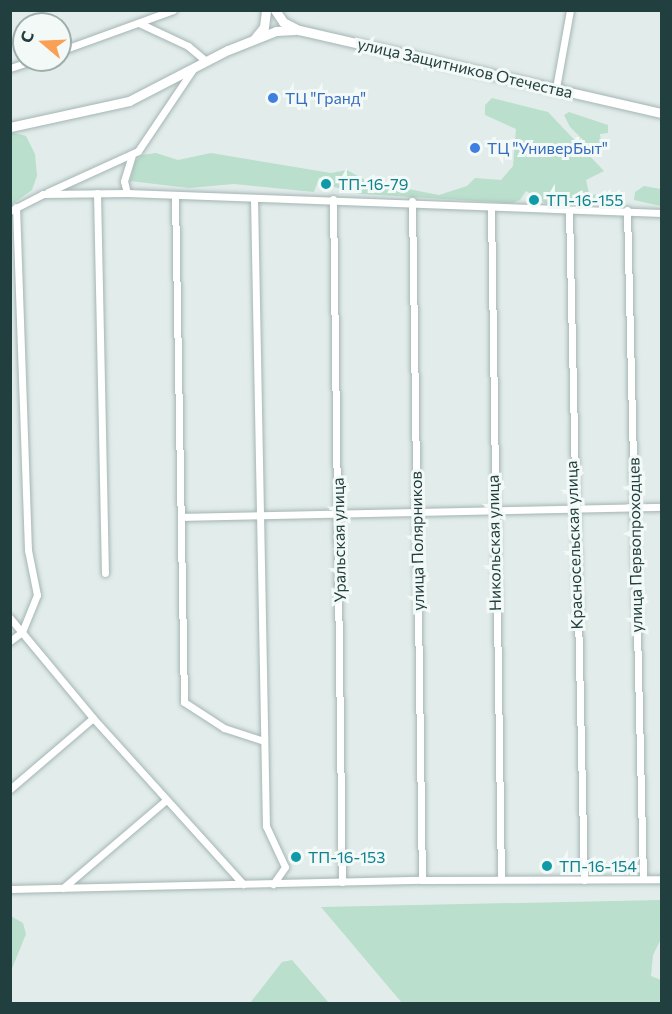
<!DOCTYPE html>
<meta charset="utf-8">
<style>
body{margin:0}
#map{position:relative;width:672px;height:1014px;overflow:hidden;background:#e2edeb;font-family:Commissioner,sans-serif}
div>[style]{position:absolute}
.green>*{inset:0;background:#badfcc}
.roads{filter:drop-shadow(0 0 2px #a4b5b4) drop-shadow(0 0 2px #a4b5b4)}
.street>*{height:7px;margin:-3.5px;padding:0 3.5px;transform-origin:3.5px;border-radius:3.5px;background:#fff}
.secondary>*{height:9px;margin:-4.5px;padding:0 4.5px;transform-origin:4.5px;border-radius:4.5px;background:#fff}
.dots>*{width:16px;height:16px;translate:-50% -50%;box-sizing:border-box;border:3px solid #f3f9f7;border-radius:50%}
span{translate:-50% -50%;white-space:nowrap;text-align:center;line-height:1.15;-webkit-text-stroke:6px #f3f9f7;paint-order:stroke}
.street-label{font-size:16px;color:#213f3e}
.shop-label{font-size:16px;color:#366cbe}
.left{translate:0 -50%;text-align:left}
.culture-label{font-size:16px;color:#0d838f}
.frame{position:absolute;inset:0;border:12px solid #213f3e;pointer-events:none}
.north{position:absolute;left:12px;top:12px;width:60px;height:60px;box-sizing:border-box;background:#f3f9f7;border:2px solid #9fafad;border-radius:50%;rotate:289deg;font-size:16px;font-weight:700;line-height:24px;text-align:center;color:#213f3e}
.north::after{content:'';display:block;margin:auto;width:21px;height:27px;background:#f9a055;clip-path:polygon(50% 0,100% 100%,50% 72%,0 100%)}
</style>
<div id="map">
<div class="green">
<div style="clip-path:polygon(492px 98px,548px 112px,604px 171px,586px 180px,589px 193px,608px 198px,585px 205px,547px 204px,526px 191px,520px 200px,512px 203px,361px 194px,334px 187px,327px 177px,319px 178px,314px 192px,234px 184px,189px 188px,130px 181px,135px 161px,142px 155px,156px 153px,178px 160px,211px 153px,331px 173px,347px 170px,367px 181px,439px 195px,467px 186px,475px 178px,501px 180px,513px 166px,516px 129px,485px 115px,485px 105px)"></div>
<div style="clip-path:polygon(569px 112px,608px 125px,608px 133px,600px 134px,602px 149px,589px 146px,570px 127px,564px 115px)"></div>
<div style="clip-path:polygon(11px 132px,26px 136px,35px 154px,37px 176px,32px 190px,11px 205px)"></div>
<div style="clip-path:polygon(644px 186px,661px 189px,661px 206px,634px 200px,635px 192px)"></div>
<div style="clip-path:polygon(661px 900px,661px 939px,653px 955px,651px 976px,661px 980px,661px 1004px,402px 1003px,321px 907px)"></div>
<div style="clip-path:polygon(11px 916px,23px 923px,26px 934px,11px 971px)"></div>
<div style="clip-path:polygon(292px 960px,329px 1003px,250px 1003px,282px 962px)"></div>
</div>
<div class="roads">
<div class="street">
<div style="left:139px;top:23px;width:54px;rotate:25.1deg"></div>
<div style="left:188px;top:46px;width:23px;rotate:40deg"></div>
<div style="left:60px;top:51px;width:120px;rotate:-19.9deg"></div>
<div style="left:10px;top:68px;width:26px;rotate:-18deg"></div>
<div style="left:556px;top:88px;width:79px;rotate:-79.8deg"></div>
<div style="left:48px;top:192px;width:99px;rotate:-24.5deg"></div>
<div style="left:138px;top:151px;width:99px;rotate:-56.1deg"></div>
<div style="left:97px;top:193px;width:380px;rotate:88.8deg"></div>
<div style="left:127px;top:193px;width:12px;rotate:-104deg"></div>
<div style="left:124px;top:181px;width:27px;rotate:-73deg"></div>
<div style="left:175px;top:196px;width:506px;rotate:88.98deg"></div>
<div style="left:184px;top:702px;width:48px;rotate:33deg"></div>
<div style="left:224px;top:728px;width:42px;rotate:18deg"></div>
<div style="left:254px;top:198px;width:628px;rotate:88.91deg"></div>
<div style="left:266px;top:826px;width:45px;rotate:65.1deg"></div>
<div style="left:285px;top:867px;width:21px;rotate:125deg"></div>
<div style="left:333px;top:199px;width:683px;rotate:89.25deg"></div>
<div style="left:412px;top:201px;width:679px;rotate:89.16deg"></div>
<div style="left:491px;top:207px;width:672px;rotate:89.15deg"></div>
<div style="left:569px;top:210px;width:670px;rotate:88.72deg"></div>
<div style="left:627px;top:210px;width:669px;rotate:88.63deg"></div>
<div style="left:10px;top:211px;width:37px;rotate:-27deg"></div>
<div style="left:43px;top:194px;width:84px;rotate:-0.7deg"></div>
<div style="left:127px;top:193px;width:535px;rotate:2.14deg"></div>
<div style="left:181px;top:517px;width:481px;rotate:-1.2deg"></div>
<div style="left:10px;top:618px;width:130px;rotate:50.3deg"></div>
<div style="left:93px;top:718px;width:224px;rotate:47.9deg"></div>
<div style="left:10px;top:641px;width:15px;rotate:-37deg"></div>
<div style="left:22px;top:632px;width:40px;rotate:-68deg"></div>
<div style="left:37px;top:595px;width:46px;rotate:-101.3deg"></div>
<div style="left:28px;top:550px;width:343px;rotate:-92deg"></div>
<div style="left:10px;top:789px;width:109px;rotate:-40.5deg"></div>
<div style="left:63px;top:888px;width:135px;rotate:-40.5deg"></div>
<div style="left:10px;top:889px;width:412px;rotate:-1.3deg"></div>
<div style="left:422px;top:880px;width:240px;rotate:-0.2deg"></div>
</div>
<div class="secondary">
<div style="left:275px;top:10px;width:14px;rotate:56deg"></div>
<div style="left:283px;top:22px;width:18px;rotate:27deg"></div>
<div style="left:299px;top:30px;width:372px;rotate:12.9deg"></div>
<div style="left:255px;top:38px;width:14px;rotate:-51deg"></div>
<div style="left:264px;top:27px;width:17px;rotate:-83deg"></div>
<div style="left:10px;top:127px;width:122px;rotate:-12.3deg"></div>
<div style="left:129px;top:101px;width:111px;rotate:-27.3deg"></div>
<div style="left:228px;top:50px;width:52px;rotate:-21.6deg"></div>
<div style="left:276px;top:31px;width:19px;rotate:-3deg"></div>
</div>
</div>
<div class="dots">
<div style="left:273px;top:98px;background:#3f7fe0"></div>
<div style="left:475px;top:148px;background:#3f7fe0"></div>
<div style="left:326px;top:184px;background:#0f9aa8"></div>
<div style="left:534px;top:200px;background:#0f9aa8"></div>
<div style="left:296px;top:857px;background:#0f9aa8"></div>
<div style="left:547px;top:866px;background:#0f9aa8"></div>
</div>
<div class="street-label">
<span style="left:465px;top:68px;rotate:13deg">улица Защитников Отечества</span>
<span style="left:339px;top:540px;rotate:-91deg">Уральская улица</span>
<span style="left:417px;top:541px;rotate:-91deg">улица Полярников</span>
<span style="left:494px;top:543px;rotate:-91deg">Никольская улица</span>
<span style="left:574px;top:545px;rotate:-92deg">Красносельская улица</span>
<span style="left:635px;top:545px;rotate:-91deg">улица Первопроходцев</span>
</div>
<div class="shop-label">
<span class="left" style="left:285px;top:98px">ТЦ "Гранд"</span>
<span class="left" style="left:487px;top:148px">ТЦ "УниверБыт"</span>
</div>
<div class="culture-label">
<span class="left" style="left:338px;top:184px">ТП-16-79</span>
<span class="left" style="left:546px;top:200px">ТП-16-155</span>
<span class="left" style="left:308px;top:857px">ТП-16-153</span>
<span class="left" style="left:559px;top:866px">ТП-16-154</span>
</div>
<div class="frame"></div>
<div class="north">С</div>
</div>
